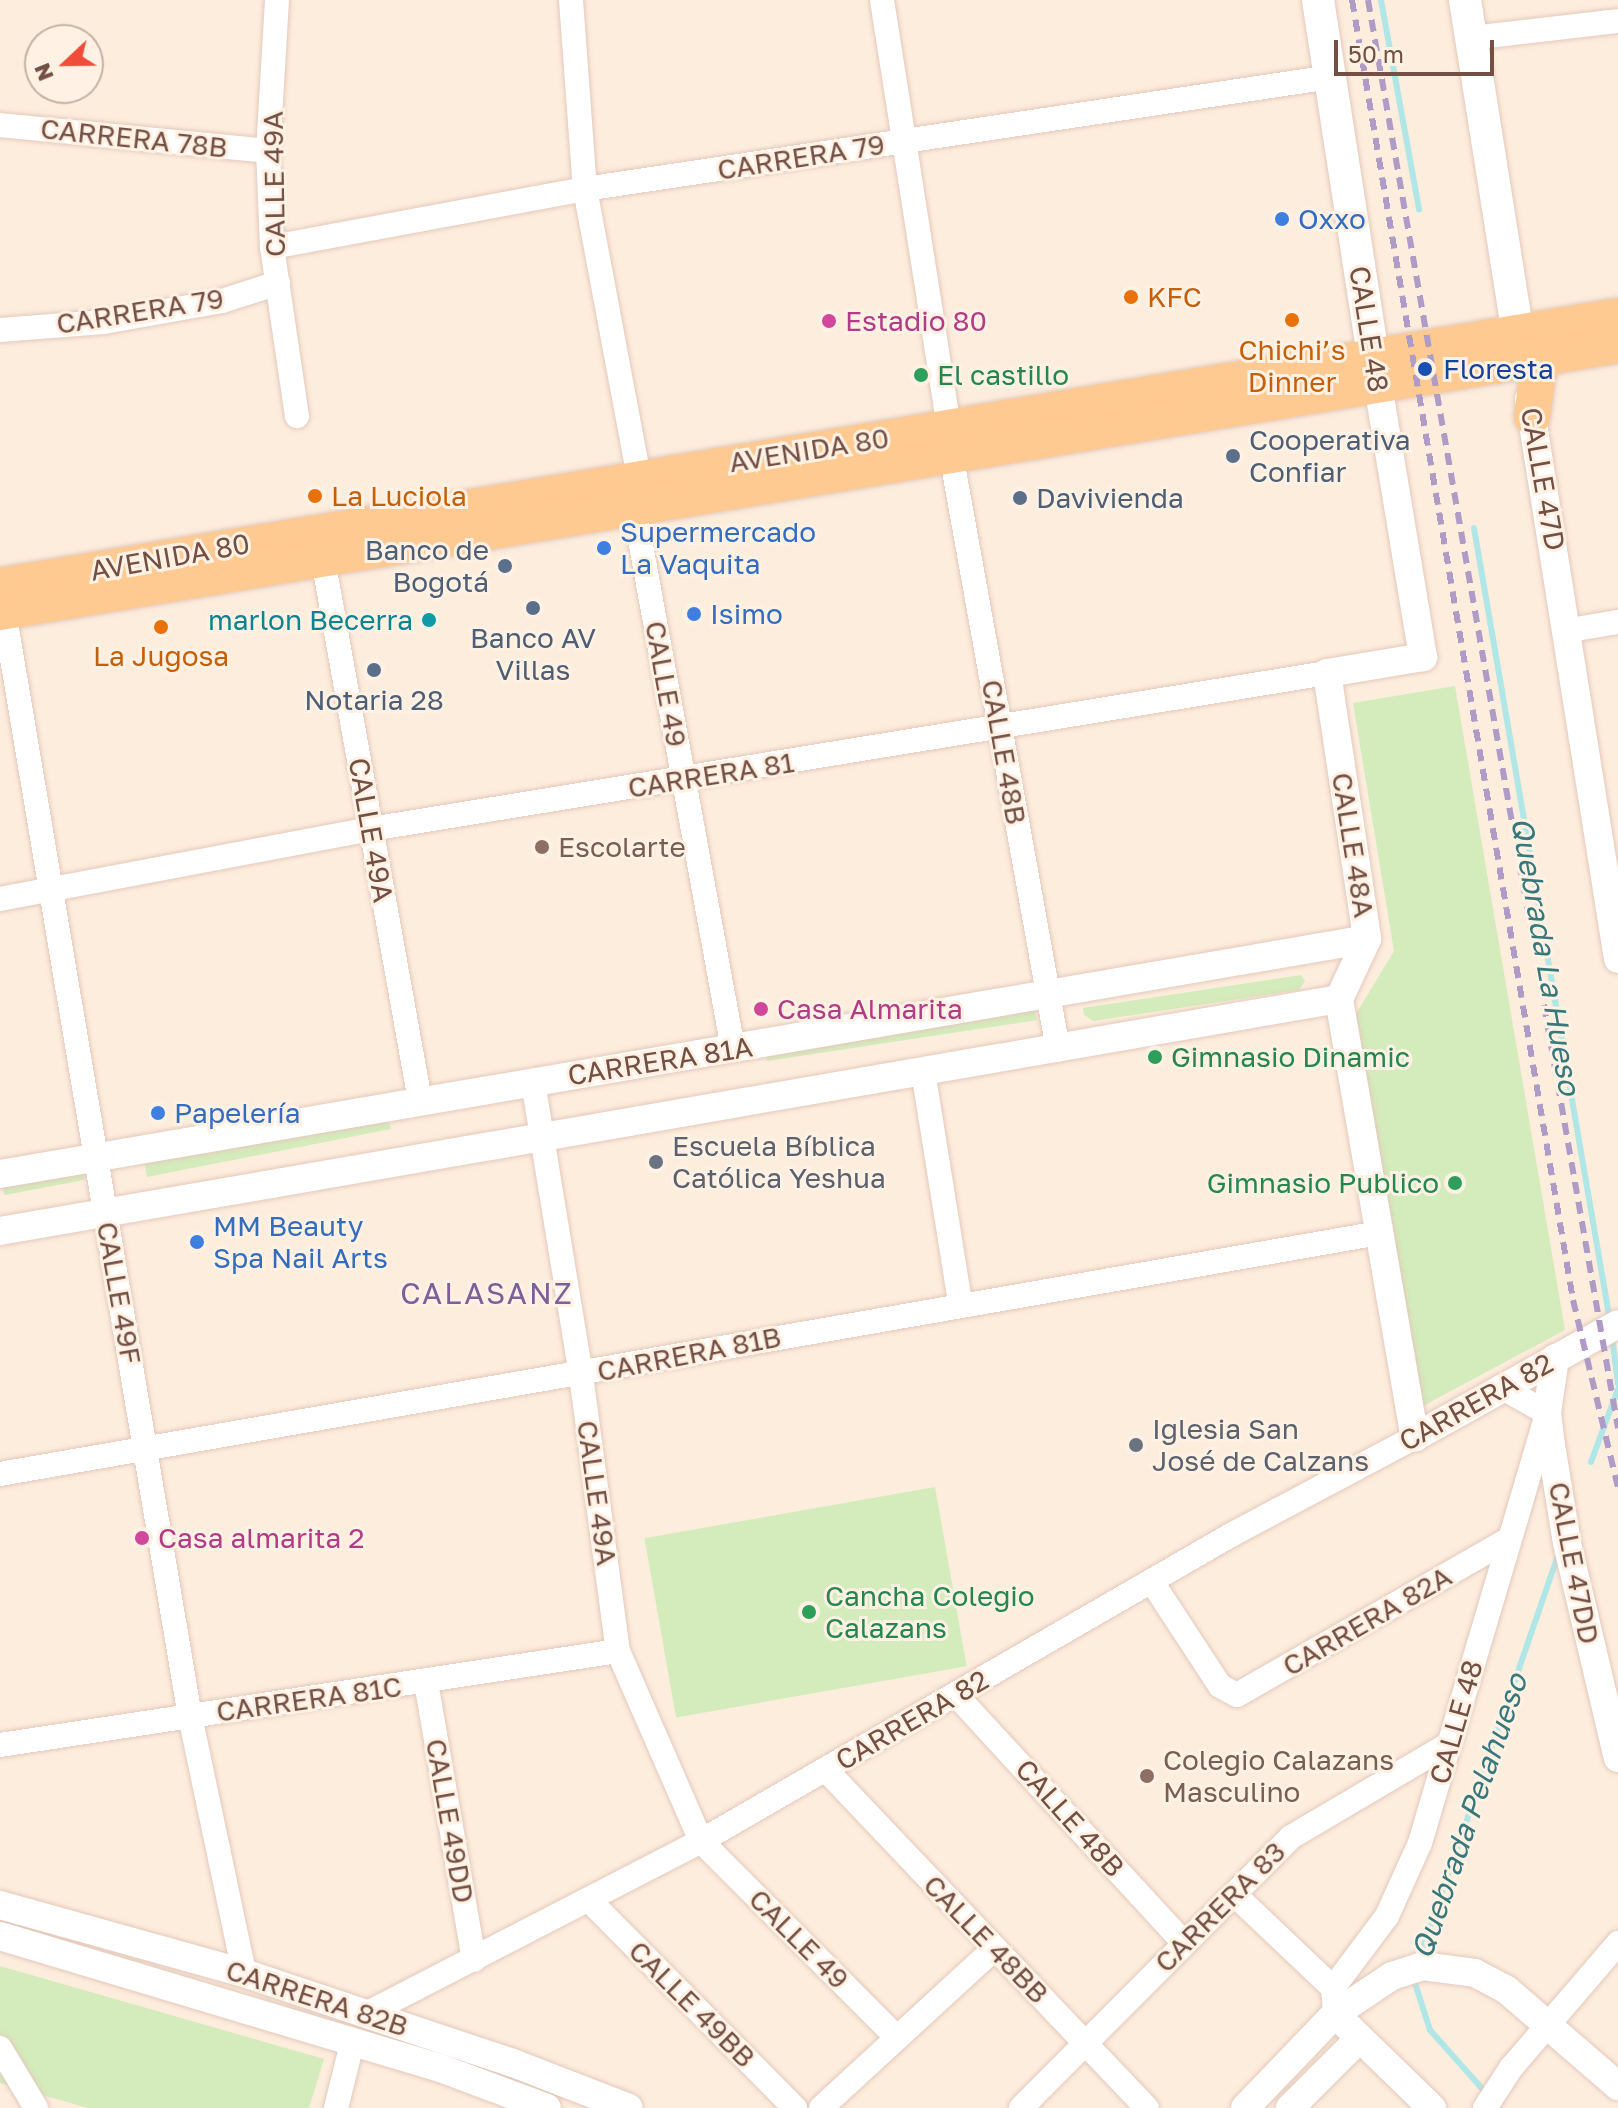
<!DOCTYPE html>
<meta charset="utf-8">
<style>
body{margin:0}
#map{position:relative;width:1618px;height:2108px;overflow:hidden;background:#fdeddd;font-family:"Golos Text",sans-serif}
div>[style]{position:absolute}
.green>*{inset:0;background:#d4ebbb;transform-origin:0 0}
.stream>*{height:6px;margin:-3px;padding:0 3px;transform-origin:3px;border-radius:3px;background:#b1e6e7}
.roads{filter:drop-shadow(0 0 2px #e3c9bc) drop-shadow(0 0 2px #e3c9bc)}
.minor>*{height:24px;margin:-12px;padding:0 12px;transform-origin:12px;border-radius:12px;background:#fff}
.tertiary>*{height:28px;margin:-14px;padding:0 14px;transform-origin:14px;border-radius:14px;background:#fff}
.secondary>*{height:32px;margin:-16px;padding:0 16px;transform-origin:16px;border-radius:16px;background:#fff}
.primary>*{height:36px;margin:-18px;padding:0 18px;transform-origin:18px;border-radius:18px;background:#ffc992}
.rail>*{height:6px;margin-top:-3px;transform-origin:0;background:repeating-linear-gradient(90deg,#ae9cc6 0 12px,transparent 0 20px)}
.dots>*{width:22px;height:22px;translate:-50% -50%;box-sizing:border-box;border:4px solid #fff1e4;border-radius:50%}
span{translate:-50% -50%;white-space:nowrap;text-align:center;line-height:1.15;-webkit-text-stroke:6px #fff1e4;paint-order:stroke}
.street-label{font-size:28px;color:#745044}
.shop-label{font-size:28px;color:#366cbe}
.left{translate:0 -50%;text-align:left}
.food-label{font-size:28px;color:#c56008}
.hotel-label{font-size:28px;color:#b23c85}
.transit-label{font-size:28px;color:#164399}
.leisure-label{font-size:28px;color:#27864d}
.right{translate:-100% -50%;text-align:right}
.service-label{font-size:28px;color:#4e5e75}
.culture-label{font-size:28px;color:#0d838f}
.education-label{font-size:28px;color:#785e54}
.worship-label{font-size:28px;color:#5b616d}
.water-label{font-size:30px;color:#38787b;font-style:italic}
.neighbourhood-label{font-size:30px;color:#7e5f98;letter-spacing:2px}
.north{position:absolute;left:24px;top:24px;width:80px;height:80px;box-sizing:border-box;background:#fff1e4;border:2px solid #c7b1a4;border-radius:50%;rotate:248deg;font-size:22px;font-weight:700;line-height:32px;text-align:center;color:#745044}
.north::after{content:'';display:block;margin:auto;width:28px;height:36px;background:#f04c39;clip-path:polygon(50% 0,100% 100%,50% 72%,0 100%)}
.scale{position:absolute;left:1334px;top:40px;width:160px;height:36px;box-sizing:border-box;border:4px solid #745044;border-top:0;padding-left:10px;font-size:24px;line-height:28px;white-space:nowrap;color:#745044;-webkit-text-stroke:6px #fff1e4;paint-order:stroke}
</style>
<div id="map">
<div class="green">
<div style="clip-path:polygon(1455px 686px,1565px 1330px,1423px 1406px,1356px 1014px,1394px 951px,1353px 703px)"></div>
<div style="clip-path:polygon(1301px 975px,1305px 981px,1299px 990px,1093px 1021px,1084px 1015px,1083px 1008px)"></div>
<div style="clip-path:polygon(1034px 1006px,1037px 1020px,767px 1061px,764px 1040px)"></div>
<div style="clip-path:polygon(385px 1111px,391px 1129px,147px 1177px,143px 1155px)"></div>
<div style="left:81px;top:1160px;width:20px;height:82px;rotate:79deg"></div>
<div style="left:935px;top:1487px;width:182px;height:295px;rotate:80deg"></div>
<div style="clip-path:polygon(0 1966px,324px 2059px,309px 2108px,88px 2108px,0 2083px)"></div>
</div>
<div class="stream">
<div style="left:1381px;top:0;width:213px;rotate:79.7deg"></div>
<div style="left:1474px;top:528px;width:805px;rotate:80.27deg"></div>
<div style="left:1612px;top:1336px;width:48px;rotate:82.9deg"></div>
<div style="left:1591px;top:1462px;width:78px;rotate:-69.7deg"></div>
<div style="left:1419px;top:1959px;width:429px;rotate:-71deg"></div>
<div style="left:1413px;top:1977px;width:56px;rotate:72.2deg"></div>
<div style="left:1430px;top:2030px;width:84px;rotate:48.4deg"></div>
</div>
<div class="roads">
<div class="minor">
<div style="left:277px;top:0;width:151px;rotate:93.4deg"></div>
<div style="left:268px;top:151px;width:96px;rotate:87.6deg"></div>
<div style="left:272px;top:247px;width:171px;rotate:81.6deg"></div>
<div style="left:571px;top:0;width:190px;rotate:85.8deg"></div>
<div style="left:585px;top:189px;width:294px;rotate:79.4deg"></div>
<div style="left:882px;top:0;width:432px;rotate:81.1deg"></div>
<div style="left:1471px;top:38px;width:148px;rotate:-6.6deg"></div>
<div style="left:0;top:125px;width:269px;rotate:5.5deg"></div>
<div style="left:272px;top:247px;width:318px;rotate:-10.5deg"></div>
<div style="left:585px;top:189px;width:754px;rotate:-8.54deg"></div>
<div style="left:0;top:330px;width:104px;rotate:-4.4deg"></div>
<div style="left:104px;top:322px;width:120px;rotate:-10.1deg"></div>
<div style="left:222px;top:301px;width:59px;rotate:-17.8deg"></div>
<div style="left:951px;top:454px;width:605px;rotate:79.81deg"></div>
<div style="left:634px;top:507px;width:551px;rotate:79.65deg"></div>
<div style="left:323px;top:559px;width:551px;rotate:79.85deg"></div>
<div style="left:4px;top:611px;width:1121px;rotate:80.45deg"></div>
<div style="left:190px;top:1716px;width:263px;rotate:78.1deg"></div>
<div style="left:1570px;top:630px;width:49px;rotate:-9.5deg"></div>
<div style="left:0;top:899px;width:378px;rotate:-10.7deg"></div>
<div style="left:371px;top:829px;width:969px;rotate:-9.27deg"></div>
<div style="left:923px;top:1071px;width:235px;rotate:80.9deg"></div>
<div style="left:533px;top:1082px;width:297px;rotate:80.7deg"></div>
<div style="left:581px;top:1375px;width:278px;rotate:82.4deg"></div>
<div style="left:618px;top:1651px;width:207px;rotate:66.4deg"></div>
<div style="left:701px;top:1841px;width:276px;rotate:45.1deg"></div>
<div style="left:0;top:1474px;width:1400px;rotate:-9.91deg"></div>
<div style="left:1152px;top:1582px;width:124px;rotate:56.8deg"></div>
<div style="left:1220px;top:1686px;width:19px;rotate:28deg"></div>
<div style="left:1237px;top:1695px;width:314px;rotate:-29.8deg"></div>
<div style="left:426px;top:1682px;width:282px;rotate:80.2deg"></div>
<div style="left:956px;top:1695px;width:335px;rotate:47.4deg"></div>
<div style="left:0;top:1745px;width:625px;rotate:-8.65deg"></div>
<div style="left:826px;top:1770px;width:466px;rotate:46.5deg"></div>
<div style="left:1235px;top:1895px;width:135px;rotate:43.5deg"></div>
<div style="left:589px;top:1900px;width:293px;rotate:45.3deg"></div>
<div style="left:368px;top:2013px;width:375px;rotate:-27.3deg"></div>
<div style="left:701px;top:1841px;width:612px;rotate:-30deg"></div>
<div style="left:1231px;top:1535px;width:208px;rotate:-28deg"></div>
<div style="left:1335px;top:2014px;width:26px;rotate:-94deg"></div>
<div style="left:1333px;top:1988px;width:90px;rotate:-53.1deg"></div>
<div style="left:1387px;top:1916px;width:80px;rotate:-65.7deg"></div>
<div style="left:1420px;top:1843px;width:448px;rotate:-73.5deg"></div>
<div style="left:1547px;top:1413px;width:53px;rotate:-150.5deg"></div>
<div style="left:0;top:2048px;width:70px;rotate:59deg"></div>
<div style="left:336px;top:2108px;width:66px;rotate:-76deg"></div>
<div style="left:821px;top:2108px;width:235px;rotate:-42.6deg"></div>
<div style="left:1021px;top:2108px;width:383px;rotate:-45.1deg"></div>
<div style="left:1291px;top:1837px;width:183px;rotate:-30.5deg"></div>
<div style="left:1485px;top:2108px;width:48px;rotate:-57deg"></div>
<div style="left:1511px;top:2068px;width:165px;rotate:-49.4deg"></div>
</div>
<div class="tertiary">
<div style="left:1378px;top:385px;width:276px;rotate:80.6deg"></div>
<div style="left:1423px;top:657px;width:97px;rotate:170.5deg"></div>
<div style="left:1327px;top:673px;width:269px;rotate:81.4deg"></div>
<div style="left:1367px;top:939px;width:66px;rotate:115deg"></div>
<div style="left:1339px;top:999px;width:445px;rotate:80.2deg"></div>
<div style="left:1415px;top:1437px;width:232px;rotate:-29.1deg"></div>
<div style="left:1529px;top:399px;width:567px;rotate:80.97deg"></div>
<div style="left:0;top:1174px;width:1387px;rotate:-9.75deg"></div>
<div style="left:0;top:1231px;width:1359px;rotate:-9.83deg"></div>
<div style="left:1555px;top:1358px;width:56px;rotate:98.3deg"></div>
<div style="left:1547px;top:1413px;width:32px;rotate:83deg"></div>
<div style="left:1551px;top:1445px;width:99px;rotate:80.7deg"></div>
<div style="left:1567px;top:1543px;width:221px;rotate:76.7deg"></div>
<div style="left:0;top:1905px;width:253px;rotate:15.6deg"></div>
<div style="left:244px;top:1973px;width:284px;rotate:18.5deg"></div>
<div style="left:513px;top:2063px;width:124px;rotate:21.2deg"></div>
<div style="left:0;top:1936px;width:459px;rotate:16.7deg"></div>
<div style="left:440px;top:2068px;width:114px;rotate:20.5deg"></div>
<div style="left:1335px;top:2014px;width:135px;rotate:44.1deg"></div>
<div style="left:1245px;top:2108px;width:130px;rotate:-46.2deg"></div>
<div style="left:1335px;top:2014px;width:69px;rotate:-33.7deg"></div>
<div style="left:1392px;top:1976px;width:32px;rotate:-18deg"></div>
<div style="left:1422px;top:1966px;width:53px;rotate:7.5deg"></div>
<div style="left:1475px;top:1973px;width:36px;rotate:28deg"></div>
<div style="left:1507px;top:1990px;width:147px;rotate:40.9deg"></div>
<div style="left:1290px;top:2108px;width:98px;rotate:-45deg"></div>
</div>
<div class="secondary">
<div style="left:1318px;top:0;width:385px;rotate:81.2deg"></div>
<div style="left:1465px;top:0;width:363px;rotate:81deg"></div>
</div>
<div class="primary">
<div style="left:1532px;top:417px;width:46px;rotate:-82.6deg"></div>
<div style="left:1538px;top:371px;width:17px;rotate:-57deg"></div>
<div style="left:0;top:586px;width:1640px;rotate:-9.47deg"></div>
<div style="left:0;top:612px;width:1640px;rotate:-9.37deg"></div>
</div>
</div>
<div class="rail">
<div style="left:1352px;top:0;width:1319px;rotate:80.35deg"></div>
<div style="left:1573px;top:1300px;width:192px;rotate:76.5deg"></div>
<div style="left:1368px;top:0;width:1450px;rotate:80.07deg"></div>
</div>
<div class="dots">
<div style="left:1282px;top:219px;background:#3f7fe0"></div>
<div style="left:1131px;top:297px;background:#e8710a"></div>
<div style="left:1292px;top:320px;background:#e8710a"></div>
<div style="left:829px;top:321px;background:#d1479c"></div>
<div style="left:1425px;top:369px;background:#1a4fb4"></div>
<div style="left:921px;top:375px;background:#2e9e5b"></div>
<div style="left:1233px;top:456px;background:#5c6f8a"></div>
<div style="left:315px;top:496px;background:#e8710a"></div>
<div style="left:1020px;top:498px;background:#5c6f8a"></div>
<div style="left:604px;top:548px;background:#3f7fe0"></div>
<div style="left:505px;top:566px;background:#5c6f8a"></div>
<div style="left:533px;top:608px;background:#5c6f8a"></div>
<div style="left:694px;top:614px;background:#3f7fe0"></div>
<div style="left:429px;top:620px;background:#0f9aa8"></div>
<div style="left:161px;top:627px;background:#e8710a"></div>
<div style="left:374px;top:670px;background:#5c6f8a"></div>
<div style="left:542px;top:847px;background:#8d6e63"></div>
<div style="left:761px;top:1009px;background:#d1479c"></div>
<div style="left:1155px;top:1057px;background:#2e9e5b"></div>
<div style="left:158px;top:1113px;background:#3f7fe0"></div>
<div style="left:656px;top:1162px;background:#6b7280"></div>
<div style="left:1455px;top:1183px;background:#2e9e5b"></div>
<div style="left:197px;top:1242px;background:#3f7fe0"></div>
<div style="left:1136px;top:1445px;background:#6b7280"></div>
<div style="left:142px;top:1538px;background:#d1479c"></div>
<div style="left:809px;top:1612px;background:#2e9e5b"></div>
<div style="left:1147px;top:1776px;background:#8d6e63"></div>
</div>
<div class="street-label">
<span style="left:134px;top:138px;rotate:6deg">CARRERA 78B</span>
<span style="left:801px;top:157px;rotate:-9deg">CARRERA 79</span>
<span style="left:274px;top:184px;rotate:-91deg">CALLE 49A</span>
<span style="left:140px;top:311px;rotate:-9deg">CARRERA 79</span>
<span style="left:1369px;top:329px;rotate:81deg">CALLE 48</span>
<span style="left:809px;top:450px;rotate:-9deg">AVENIDA 80</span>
<span style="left:1543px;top:479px;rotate:80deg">CALLE 47D</span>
<span style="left:170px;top:557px;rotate:-10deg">AVENIDA 80</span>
<span style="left:666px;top:684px;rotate:80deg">CALLE 49</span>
<span style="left:1004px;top:752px;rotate:80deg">CALLE 48B</span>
<span style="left:711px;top:775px;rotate:-9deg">CARRERA 81</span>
<span style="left:371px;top:830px;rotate:80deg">CALLE 49A</span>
<span style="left:1353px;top:845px;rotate:81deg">CALLE 48A</span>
<span style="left:660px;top:1061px;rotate:-9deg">CARRERA 81A</span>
<span style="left:119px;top:1293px;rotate:80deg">CALLE 49F</span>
<span style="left:689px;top:1354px;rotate:-11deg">CARRERA 81B</span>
<span style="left:1476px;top:1402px;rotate:-29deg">CARRERA 82</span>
<span style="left:597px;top:1493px;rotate:82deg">CALLE 49A</span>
<span style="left:1574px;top:1563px;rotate:79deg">CALLE 47DD</span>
<span style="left:1367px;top:1621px;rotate:-30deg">CARRERA 82A</span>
<span style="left:309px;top:1699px;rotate:-8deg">CARRERA 81C</span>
<span style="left:912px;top:1720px;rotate:-30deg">CARRERA 82</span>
<span style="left:1456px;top:1722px;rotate:-74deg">CALLE 48</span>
<span style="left:1070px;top:1818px;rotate:48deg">CALLE 48B</span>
<span style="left:450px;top:1821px;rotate:80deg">CALLE 49DD</span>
<span style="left:1220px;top:1907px;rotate:-45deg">CARRERA 83</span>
<span style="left:799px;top:1939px;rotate:45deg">CALLE 49</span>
<span style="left:986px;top:1939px;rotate:46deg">CALLE 48BB</span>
<span style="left:317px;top:1998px;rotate:18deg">CARRERA 82B</span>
<span style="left:692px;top:2004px;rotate:45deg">CALLE 49BB</span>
</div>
<div class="shop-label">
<span class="left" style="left:1298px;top:219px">Oxxo</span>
<span class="left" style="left:620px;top:548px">Supermercado<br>La Vaquita</span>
<span class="left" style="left:710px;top:614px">Isimo</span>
<span class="left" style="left:174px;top:1113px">Papelería</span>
<span class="left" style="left:213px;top:1242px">MM Beauty<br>Spa Nail Arts</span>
</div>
<div class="food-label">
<span class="left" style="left:1147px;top:297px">KFC</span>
<span style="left:1292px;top:366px">Chichi’s<br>Dinner</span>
<span class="left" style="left:331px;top:496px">La Luciola</span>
<span style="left:161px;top:656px">La Jugosa</span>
</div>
<div class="hotel-label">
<span class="left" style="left:845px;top:321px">Estadio 80</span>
<span class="left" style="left:777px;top:1009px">Casa Almarita</span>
<span class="left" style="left:158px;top:1538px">Casa almarita 2</span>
</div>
<div class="transit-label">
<span class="left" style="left:1443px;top:369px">Floresta</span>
</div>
<div class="leisure-label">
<span class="left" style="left:937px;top:375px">El castillo</span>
<span class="left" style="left:1171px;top:1057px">Gimnasio Dinamic</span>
<span class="right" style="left:1439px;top:1183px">Gimnasio Publico</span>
<span class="left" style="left:825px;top:1612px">Cancha Colegio<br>Calazans</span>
</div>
<div class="service-label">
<span class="left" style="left:1249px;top:456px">Cooperativa<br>Confiar</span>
<span class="left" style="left:1036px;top:498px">Davivienda</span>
<span class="right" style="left:489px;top:566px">Banco de<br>Bogotá</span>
<span style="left:533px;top:654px">Banco AV<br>Villas</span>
<span style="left:374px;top:700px">Notaria 28</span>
</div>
<div class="culture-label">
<span class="right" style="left:413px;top:620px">marlon Becerra</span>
</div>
<div class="education-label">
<span class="left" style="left:558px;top:847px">Escolarte</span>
<span class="left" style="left:1163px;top:1776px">Colegio Calazans<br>Masculino</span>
</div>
<div class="worship-label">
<span class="left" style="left:672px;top:1162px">Escuela Bíblica<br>Católica Yeshua</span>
<span class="left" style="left:1152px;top:1445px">Iglesia San<br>José de Calzans</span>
</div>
<div class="water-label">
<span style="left:1546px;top:956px;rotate:80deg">Quebrada La Hueso</span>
<span style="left:1469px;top:1816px;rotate:-71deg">Quebrada Pelahueso</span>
</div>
<div class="neighbourhood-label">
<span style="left:487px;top:1293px">CALASANZ</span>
</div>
<div class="north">N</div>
<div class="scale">50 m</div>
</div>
